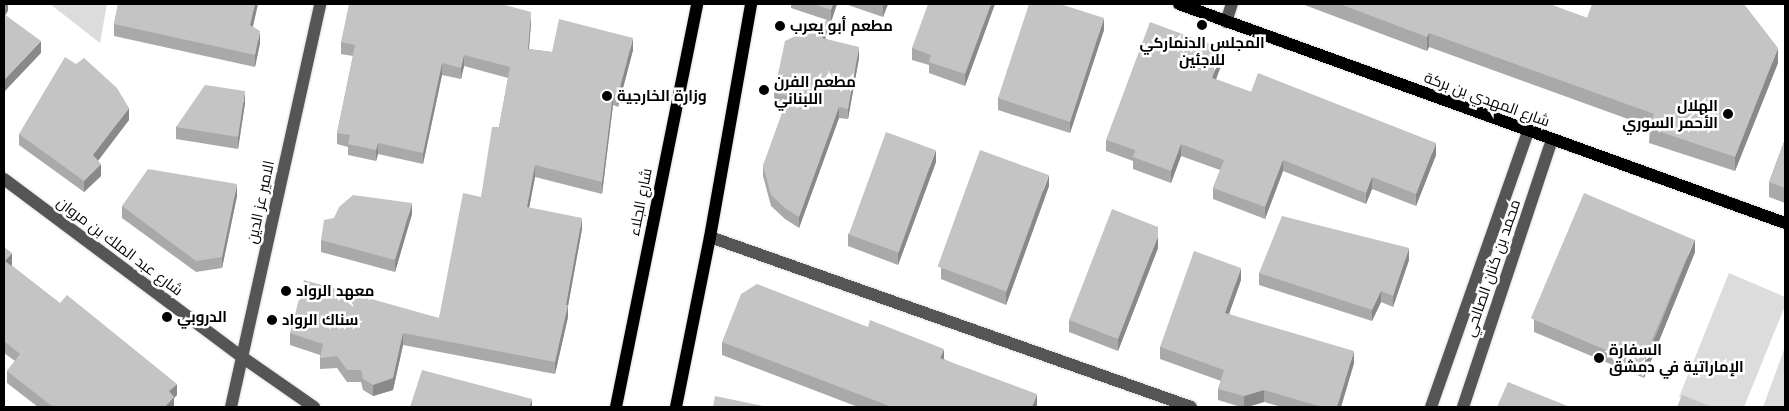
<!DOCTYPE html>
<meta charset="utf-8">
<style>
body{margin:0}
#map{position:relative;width:1789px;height:411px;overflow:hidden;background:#fff;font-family:Arial,Cairo,sans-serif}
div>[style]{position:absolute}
.green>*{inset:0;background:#dcdcdc}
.roads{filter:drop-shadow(0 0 1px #dbdbdb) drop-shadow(0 0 1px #dbdbdb)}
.minor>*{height:12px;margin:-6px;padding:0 6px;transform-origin:6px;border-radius:6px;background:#555}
.major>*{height:12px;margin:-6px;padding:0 6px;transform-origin:6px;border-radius:6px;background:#000}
.wall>*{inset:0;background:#a9a9a9}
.shaded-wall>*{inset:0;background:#898989}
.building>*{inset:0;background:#c4c4c4;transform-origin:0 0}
.dots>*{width:14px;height:14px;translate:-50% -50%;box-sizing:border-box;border:2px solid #fff;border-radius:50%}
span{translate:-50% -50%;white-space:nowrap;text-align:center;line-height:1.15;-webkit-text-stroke:5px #fff;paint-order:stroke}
.poi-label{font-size:15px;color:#000;font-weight:700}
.left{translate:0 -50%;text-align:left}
.right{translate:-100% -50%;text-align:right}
.street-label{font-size:15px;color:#000}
.frame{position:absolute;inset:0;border:5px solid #000;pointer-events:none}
</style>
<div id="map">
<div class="green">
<div style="clip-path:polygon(50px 4px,107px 4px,100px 43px)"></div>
<div style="clip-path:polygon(1729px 273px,1785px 297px,1785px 306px,1744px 407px,1704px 407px,1679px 397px)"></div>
<div style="clip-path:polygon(1785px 347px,1785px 407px,1763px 407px)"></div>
</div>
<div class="roads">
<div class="minor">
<div style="left:1226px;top:22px;width:19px;rotate:-72deg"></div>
<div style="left:4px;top:179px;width:297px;rotate:36.8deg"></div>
<div style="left:242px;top:357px;width:88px;rotate:34.8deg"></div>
<div style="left:710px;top:237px;width:510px;rotate:19.46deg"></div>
<div style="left:231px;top:407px;width:413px;rotate:-77.5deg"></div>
<div style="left:1431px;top:407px;width:293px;rotate:-70.6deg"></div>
<div style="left:1463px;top:407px;width:281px;rotate:-71.6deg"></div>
</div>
<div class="major">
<div style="left:1179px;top:4px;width:644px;rotate:19.87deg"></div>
<div style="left:616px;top:407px;width:411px;rotate:-78.6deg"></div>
<div style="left:676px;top:407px;width:173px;rotate:-78.7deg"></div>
<div style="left:710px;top:237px;width:237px;rotate:-80deg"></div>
</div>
</div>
<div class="wall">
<div style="clip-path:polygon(118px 4px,258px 4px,253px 27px,260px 43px,255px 67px,114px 36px,114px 24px)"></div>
<div style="clip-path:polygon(791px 4px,837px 4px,831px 22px,828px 21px,828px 30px,825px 38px,859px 58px,848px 119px,839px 118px,799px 228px,785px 219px,771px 206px,763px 176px,763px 166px,785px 106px,774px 103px,774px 93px,827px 20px,791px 8px)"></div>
<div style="clip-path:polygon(845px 4px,888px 4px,883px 17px)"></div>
<div style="clip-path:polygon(995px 4px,965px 86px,929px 73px,929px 65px,912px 60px,912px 48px)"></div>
<div style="clip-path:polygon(1302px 4px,1549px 4px,1587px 18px,1778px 63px,1735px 171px,1649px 143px,1650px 127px,1429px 47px,1427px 51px)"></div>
<div style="clip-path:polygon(531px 23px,529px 49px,552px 52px,633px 50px,618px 107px,613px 105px,602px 194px,535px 177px,529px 208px,582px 229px,568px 306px,568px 317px,555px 374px,403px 345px,393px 390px,373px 396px,363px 390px,361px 382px,347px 382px,337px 368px,320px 369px,320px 355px,290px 345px,290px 333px,439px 318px,481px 197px,499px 127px,508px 78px,464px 66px,461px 79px,442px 75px,423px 164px,378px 154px,376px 161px,348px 155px,348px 147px,337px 144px,337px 133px,353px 56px,341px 54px,341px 42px)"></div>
<div style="clip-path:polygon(1104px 30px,1070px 133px,998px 110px,998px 98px)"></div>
<div style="clip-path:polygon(1223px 61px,1215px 79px,1251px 92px,1436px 155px,1416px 206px,1372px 189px,1366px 204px,1283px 171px,1265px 219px,1213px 199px,1213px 188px,1220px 170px,1181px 156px,1171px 183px,1133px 169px,1133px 161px,1106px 151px,1106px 140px)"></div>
<div style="clip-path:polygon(245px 103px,238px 149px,176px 139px,176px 127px)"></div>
<div style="clip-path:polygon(129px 120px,98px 161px,101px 176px,84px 192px,19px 145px,19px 134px)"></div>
<div style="clip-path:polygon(1785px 139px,1785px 203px,1769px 197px,1769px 182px)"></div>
<div style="clip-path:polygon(936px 162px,898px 265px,848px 246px,848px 234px)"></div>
<div style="clip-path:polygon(1049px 186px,1006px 305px,941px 279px,941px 268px)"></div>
<div style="clip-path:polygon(237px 196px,222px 268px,196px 272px,122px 218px,122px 206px)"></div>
<div style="clip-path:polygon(412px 214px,395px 272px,321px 252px,321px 240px)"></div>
<div style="clip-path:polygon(4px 247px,12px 265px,11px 265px,177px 395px,174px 398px,174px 407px,38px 407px,7px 383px,7px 371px,15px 361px,4px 353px)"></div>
<div style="clip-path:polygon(1158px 248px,1118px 351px,1069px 332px,1069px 320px)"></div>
<div style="clip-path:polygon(1695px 252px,1644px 378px,1534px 332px,1534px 319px)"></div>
<div style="clip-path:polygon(1409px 260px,1393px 307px,1381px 302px,1372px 321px,1259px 285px,1259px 273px)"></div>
<div style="clip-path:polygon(1241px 280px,1229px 314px,1354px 363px,1341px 407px,1282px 407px,1264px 402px,1247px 407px,1241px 407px,1218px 400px,1218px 389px,1221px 381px,1160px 359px,1160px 347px)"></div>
<div style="clip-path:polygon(722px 342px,944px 359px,1037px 407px,858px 407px,722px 355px)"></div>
</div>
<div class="shaded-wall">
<div style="clip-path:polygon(5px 4px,8px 4px,8px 11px,4px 17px,4px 5px)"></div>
<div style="clip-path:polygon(255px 4px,258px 4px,250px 37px,250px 25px)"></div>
<div style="clip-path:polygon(833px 4px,837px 4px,831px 22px,831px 10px)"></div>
<div style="clip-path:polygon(884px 4px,888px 4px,883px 17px,883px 6px)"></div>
<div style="clip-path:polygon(991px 4px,995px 4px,965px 86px,965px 74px)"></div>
<div style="clip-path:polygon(531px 12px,531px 23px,528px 60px,528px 49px)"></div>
<div style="clip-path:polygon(1104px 18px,1104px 30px,1070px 133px,1070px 122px)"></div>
<div style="clip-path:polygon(828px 20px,828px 30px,822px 48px,822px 38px)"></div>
<div style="clip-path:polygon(260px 31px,260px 43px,255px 67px,255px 55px)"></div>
<div style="clip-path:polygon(1429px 33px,1429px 47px,1427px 51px,1427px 37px)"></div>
<div style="clip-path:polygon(633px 38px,633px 50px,618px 107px,618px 95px)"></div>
<div style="clip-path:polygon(41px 41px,41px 53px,4px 92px,4px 80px)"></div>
<div style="clip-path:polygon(859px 47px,859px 58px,848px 119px,848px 109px)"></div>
<div style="clip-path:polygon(1778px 48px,1778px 63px,1735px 171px,1735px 157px)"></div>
<div style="clip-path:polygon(1223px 49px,1223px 61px,1212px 90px,1212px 78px)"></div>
<div style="clip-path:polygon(464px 55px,464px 66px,461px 79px,461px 68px)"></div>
<div style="clip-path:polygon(442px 63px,442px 75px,423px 164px,423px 153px)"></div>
<div style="clip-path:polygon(245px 91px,245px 103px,238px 149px,238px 137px)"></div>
<div style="clip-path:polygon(613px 94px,613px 105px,602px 194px,602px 182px)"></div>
<div style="clip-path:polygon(839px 107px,839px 118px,799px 228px,799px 217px)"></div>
<div style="clip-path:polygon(129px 108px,129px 120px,93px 167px,93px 155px)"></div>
<div style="clip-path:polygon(378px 143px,378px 154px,376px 161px,376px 150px)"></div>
<div style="clip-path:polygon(1436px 143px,1436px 155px,1416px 206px,1416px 194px)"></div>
<div style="clip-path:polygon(1181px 144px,1181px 156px,1171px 183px,1171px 171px)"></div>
<div style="clip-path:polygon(936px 150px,936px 162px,898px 265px,898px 253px)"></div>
<div style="clip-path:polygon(1283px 160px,1283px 171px,1265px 219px,1265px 207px)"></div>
<div style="clip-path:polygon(101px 164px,101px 176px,84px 192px,84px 181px)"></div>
<div style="clip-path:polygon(535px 165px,535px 177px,527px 219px,527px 207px)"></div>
<div style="clip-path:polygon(1049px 175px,1049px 186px,1006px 305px,1006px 293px)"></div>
<div style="clip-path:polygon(1372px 177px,1372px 189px,1366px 204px,1366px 193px)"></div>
<div style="clip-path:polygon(237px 184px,237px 196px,222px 268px,222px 257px)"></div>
<div style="clip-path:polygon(412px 203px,412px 214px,395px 272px,395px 260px)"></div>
<div style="clip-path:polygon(582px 218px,582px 229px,568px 306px,568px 317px,555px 374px,555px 362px)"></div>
<div style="clip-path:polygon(1158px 236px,1158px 248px,1118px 351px,1118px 339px)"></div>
<div style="clip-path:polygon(1695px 239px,1695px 252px,1644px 378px,1644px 365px)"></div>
<div style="clip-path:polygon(1409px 248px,1409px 260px,1393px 307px,1393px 296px)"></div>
<div style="clip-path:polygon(12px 253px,12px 265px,5px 273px,5px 261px)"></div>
<div style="clip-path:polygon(1241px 268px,1241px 280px,1225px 325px,1225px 313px)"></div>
<div style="clip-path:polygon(1381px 291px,1381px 302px,1372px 321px,1372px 310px)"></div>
<div style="clip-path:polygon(403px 333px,403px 345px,393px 390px,373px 396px,373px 385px)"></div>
<div style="clip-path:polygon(944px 349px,944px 362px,940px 358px)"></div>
<div style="clip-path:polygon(1354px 351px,1354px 363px,1341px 407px,1337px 407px)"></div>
<div style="clip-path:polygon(177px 384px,177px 395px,174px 398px,174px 407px,165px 407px,169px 391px)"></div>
<div style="clip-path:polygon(1264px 390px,1264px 402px,1247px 407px,1244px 407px,1244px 396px)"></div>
<div style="clip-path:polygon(1037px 394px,1037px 407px,1032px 407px)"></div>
<div style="clip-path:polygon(532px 399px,532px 407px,529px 407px)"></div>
</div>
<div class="building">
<div style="clip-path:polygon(118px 4px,255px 4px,250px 25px,260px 31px,255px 55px,114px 24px)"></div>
<div style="clip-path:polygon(349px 4px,501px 4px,531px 12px,528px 49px,552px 52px,559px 19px,633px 38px,618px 95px,613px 94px,602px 182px,535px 165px,527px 207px,582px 218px,566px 305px,568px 305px,555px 362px,403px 333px,393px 378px,373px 385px,363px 379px,361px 370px,347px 370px,337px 356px,320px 358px,323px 344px,290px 333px,304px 280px,439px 318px,463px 193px,481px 197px,492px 127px,499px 127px,510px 67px,464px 55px,461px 68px,442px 63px,423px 153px,378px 143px,376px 150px,348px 144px,350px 135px,337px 133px,355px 45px,341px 42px)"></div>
<div style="clip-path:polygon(813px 4px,833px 4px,831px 10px)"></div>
<div style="clip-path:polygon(928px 4px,991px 4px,965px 74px,929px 62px,931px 55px,912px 48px)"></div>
<div style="clip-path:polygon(1029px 4px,1060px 4px,1104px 18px,1070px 122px,998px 98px)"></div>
<div style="clip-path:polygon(1340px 4px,1549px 4px,1587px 18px,1592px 4px,1744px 4px,1778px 48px,1735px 157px,1649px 128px,1654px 114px,1429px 33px,1427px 37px)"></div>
<div style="clip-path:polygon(4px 14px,41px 41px,4px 80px)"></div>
<div style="clip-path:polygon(828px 20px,822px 38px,859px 47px,848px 109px,839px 107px,799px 217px,785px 208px,771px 195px,763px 166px,788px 96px,774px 93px,785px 41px)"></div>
<div style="clip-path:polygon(1150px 22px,1223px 49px,1212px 78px,1251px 92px,1258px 73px,1436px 143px,1416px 194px,1372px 177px,1366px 193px,1283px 160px,1265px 207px,1213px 188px,1224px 160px,1181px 144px,1171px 171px,1133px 157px,1135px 150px,1106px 140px)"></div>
<div style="clip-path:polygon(65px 57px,76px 64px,84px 58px,117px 88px,129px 108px,93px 155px,101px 164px,84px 181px,19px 134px)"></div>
<div style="clip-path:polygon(205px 85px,245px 91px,238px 137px,176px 127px)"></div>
<div style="left:886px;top:132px;width:53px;height:109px;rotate:20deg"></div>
<div style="clip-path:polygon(1785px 139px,1785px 188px,1769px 182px)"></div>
<div style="left:980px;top:150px;width:73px;height:124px;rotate:20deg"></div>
<div style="clip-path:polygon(148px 169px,237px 184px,222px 257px,196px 261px,122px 206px)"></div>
<div style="left:1584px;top:193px;width:120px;height:136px;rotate:23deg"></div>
<div style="clip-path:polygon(353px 195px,412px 203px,395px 260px,321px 240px,324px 220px,334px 218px,339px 207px)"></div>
<div style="clip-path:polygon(1112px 209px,1158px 227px,1158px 236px,1118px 339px,1069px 320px)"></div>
<div style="clip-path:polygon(1282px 216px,1409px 248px,1393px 296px,1381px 291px,1372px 310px,1259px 273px)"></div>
<div style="clip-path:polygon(4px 247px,12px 253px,5px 261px,60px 303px,67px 295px,177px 384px,169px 391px,174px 397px,165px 407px,53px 407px,7px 371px,20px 354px,4px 341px)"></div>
<div style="clip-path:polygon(1194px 251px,1241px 268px,1225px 313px,1354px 351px,1337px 407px,1322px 407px,1264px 390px,1244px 396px,1218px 389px,1224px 370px,1160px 347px)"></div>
<div style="clip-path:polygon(757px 284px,868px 327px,870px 320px,944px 349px,940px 358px,1037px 394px,1032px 407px,892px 407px,722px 342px,741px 294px)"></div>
<div style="clip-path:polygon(422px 370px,532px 399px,529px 407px,410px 407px)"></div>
<div style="clip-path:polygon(1508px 382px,1570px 407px,1497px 407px)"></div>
<div style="clip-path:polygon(1682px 395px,1712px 407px,1677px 407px)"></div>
<div style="clip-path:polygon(715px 396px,768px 407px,713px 407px)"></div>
</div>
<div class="dots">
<div style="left:1202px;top:25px;background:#000"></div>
<div style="left:780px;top:26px;background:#000"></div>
<div style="left:764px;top:90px;background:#000"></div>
<div style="left:607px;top:96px;background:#000"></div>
<div style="left:1728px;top:114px;background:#000"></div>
<div style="left:286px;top:291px;background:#000"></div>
<div style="left:167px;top:317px;background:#000"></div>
<div style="left:272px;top:320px;background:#000"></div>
<div style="left:1599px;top:358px;background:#000"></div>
</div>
<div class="poi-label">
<span class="left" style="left:790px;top:26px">مطعم أبو يعرب</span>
<span style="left:1202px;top:51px">المجلس الدنماركي<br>للاجئين</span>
<span class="left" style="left:774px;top:90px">مطعم الفرن<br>اللبناني</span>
<span class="left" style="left:617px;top:96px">وزارة الخارجية</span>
<span class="right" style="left:1718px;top:114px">الهلال<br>الأحمر السوري</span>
<span class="left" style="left:296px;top:291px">معهد الرواد</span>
<span class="left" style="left:177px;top:317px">الدروبي</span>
<span class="left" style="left:282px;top:320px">سناك الرواد</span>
<span class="left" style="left:1609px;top:358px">السفارة<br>الإماراتية في دمشق</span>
</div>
<div class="street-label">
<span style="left:1487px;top:99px;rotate:20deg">شارع المهدي بن بركة</span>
<span style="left:260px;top:202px;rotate:-78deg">الامير عز الدين</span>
<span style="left:640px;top:202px;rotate:-79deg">شارع الجلاء</span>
<span style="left:120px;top:246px;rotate:37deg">شارع عبد الملك بن مروان</span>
<span style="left:1492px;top:268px;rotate:-71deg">محمد بن كنان الصالحي</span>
</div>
<div class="frame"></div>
</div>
